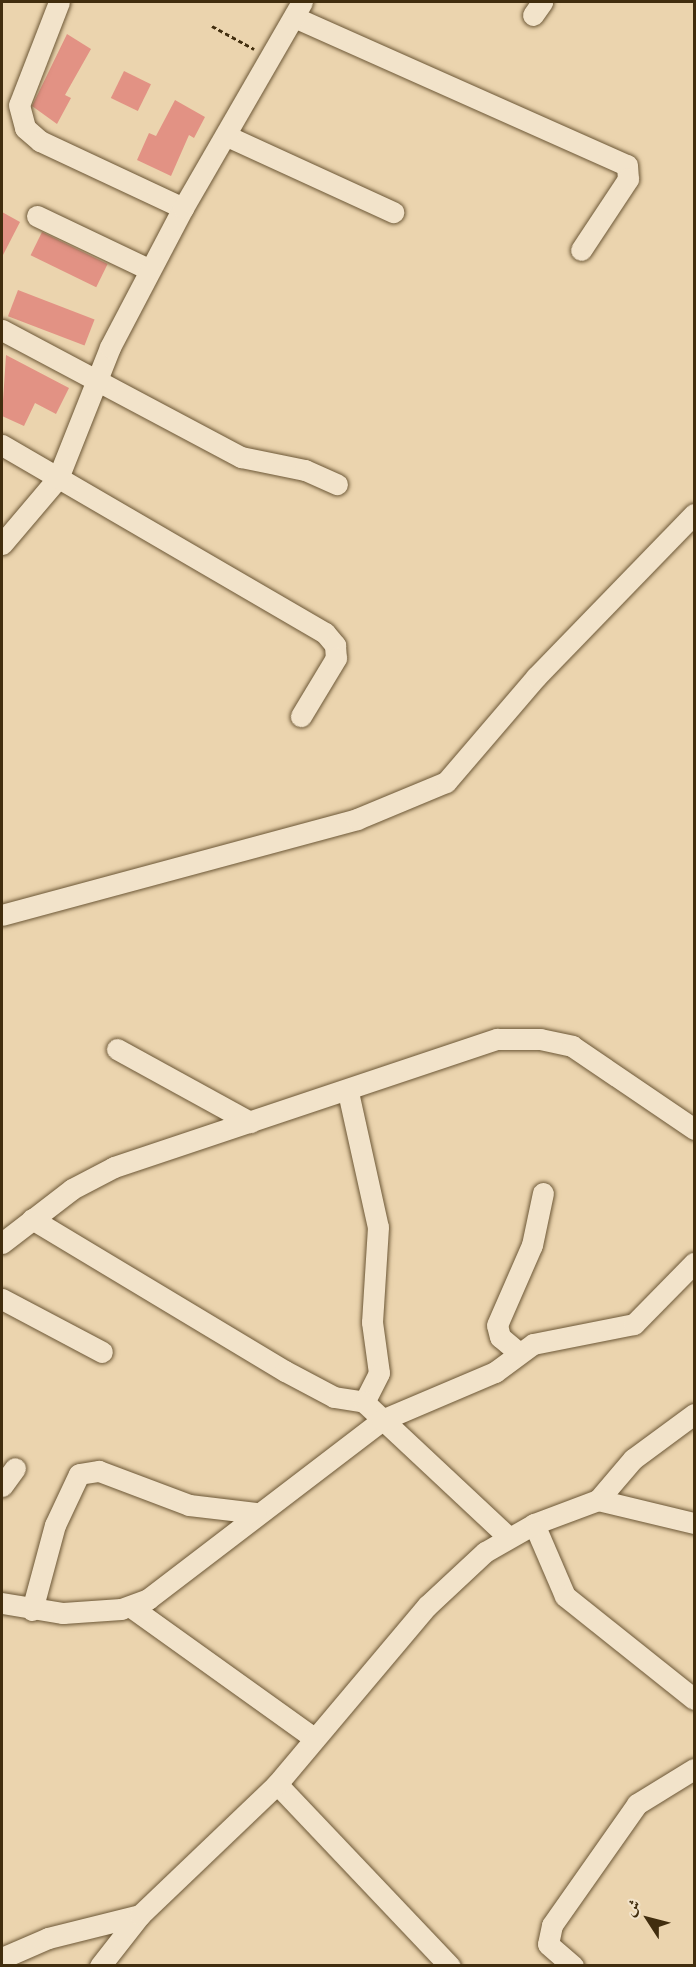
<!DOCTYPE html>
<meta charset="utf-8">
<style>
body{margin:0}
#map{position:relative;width:696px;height:1967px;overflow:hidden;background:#ebd4ae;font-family:Vollkorn,Amiri,serif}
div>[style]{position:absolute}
.building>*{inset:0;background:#e29284;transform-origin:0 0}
.path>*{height:3px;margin-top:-1.5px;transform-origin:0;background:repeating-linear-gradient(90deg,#412d0e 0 4.5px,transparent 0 7.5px)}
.roads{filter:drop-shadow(0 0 2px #6c5736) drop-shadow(0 0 2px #6c5736)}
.minor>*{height:21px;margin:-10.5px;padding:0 10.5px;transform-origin:10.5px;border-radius:10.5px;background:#f2e3ca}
span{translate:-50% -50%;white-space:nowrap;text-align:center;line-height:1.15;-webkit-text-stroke:6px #f2e3ca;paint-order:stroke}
.frame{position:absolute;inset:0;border:3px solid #412d0e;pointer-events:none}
.north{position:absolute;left:618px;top:1889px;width:60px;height:60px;-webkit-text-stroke:4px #f2e3ca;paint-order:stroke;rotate:306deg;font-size:16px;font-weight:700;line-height:24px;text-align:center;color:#412d0e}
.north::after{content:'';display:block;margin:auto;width:21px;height:27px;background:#412d0e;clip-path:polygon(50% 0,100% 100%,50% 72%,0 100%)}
</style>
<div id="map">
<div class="building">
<div style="clip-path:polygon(67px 34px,91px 49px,65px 95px,71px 98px,57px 124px,32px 106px)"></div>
<div style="left:124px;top:71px;width:30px;height:30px;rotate:26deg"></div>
<div style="clip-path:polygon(175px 100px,205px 117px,194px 138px,189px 135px,171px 176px,137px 160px,149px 133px,156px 136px)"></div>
<div style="clip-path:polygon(2px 212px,20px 222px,2px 257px)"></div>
<div style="left:42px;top:232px;width:73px;height:26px;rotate:26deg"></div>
<div style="left:18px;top:290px;width:82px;height:28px;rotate:21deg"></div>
<div style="clip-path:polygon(6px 355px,69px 388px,56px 414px,35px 403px,24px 426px,2px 416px)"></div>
</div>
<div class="path">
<div style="left:212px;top:26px;width:48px;rotate:28.7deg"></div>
</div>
<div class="roads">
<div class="minor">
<div style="left:59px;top:2px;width:110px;rotate:111.2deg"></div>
<div style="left:19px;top:105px;width:24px;rotate:75deg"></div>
<div style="left:25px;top:128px;width:20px;rotate:41deg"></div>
<div style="left:40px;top:141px;width:158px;rotate:25.1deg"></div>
<div style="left:533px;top:15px;width:16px;rotate:-55deg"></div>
<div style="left:294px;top:17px;width:364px;rotate:24deg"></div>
<div style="left:627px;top:165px;width:14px;rotate:86deg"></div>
<div style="left:628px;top:179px;width:85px;rotate:123.5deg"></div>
<div style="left:227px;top:136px;width:183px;rotate:24.6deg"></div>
<div style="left:37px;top:216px;width:125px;rotate:25.5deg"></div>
<div style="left:2px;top:330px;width:271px;rotate:28deg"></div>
<div style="left:241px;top:457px;width:65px;rotate:11.5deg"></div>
<div style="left:305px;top:470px;width:35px;rotate:24deg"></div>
<div style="left:2px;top:445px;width:374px;rotate:30.2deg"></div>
<div style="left:325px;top:633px;width:16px;rotate:50deg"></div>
<div style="left:335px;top:645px;width:13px;rotate:86deg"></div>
<div style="left:336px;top:658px;width:68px;rotate:121.1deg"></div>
<div style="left:2px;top:544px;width:87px;rotate:-49.7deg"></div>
<div style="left:58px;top:478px;width:141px;rotate:-68.3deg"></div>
<div style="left:110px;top:347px;width:157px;rotate:-62.3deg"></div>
<div style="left:183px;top:208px;width:238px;rotate:-60deg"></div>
<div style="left:2px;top:915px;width:368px;rotate:-15.1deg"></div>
<div style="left:357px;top:819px;width:96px;rotate:-22.6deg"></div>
<div style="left:446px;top:782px;width:138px;rotate:-49.4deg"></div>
<div style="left:536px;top:677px;width:227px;rotate:-45.9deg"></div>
<div style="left:117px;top:1049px;width:152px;rotate:28.8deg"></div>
<div style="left:348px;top:1092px;width:138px;rotate:77.5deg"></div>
<div style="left:378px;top:1227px;width:95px;rotate:93.6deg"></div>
<div style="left:372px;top:1322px;width:51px;rotate:82.2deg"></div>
<div style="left:379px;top:1373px;width:33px;rotate:117deg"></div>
<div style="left:32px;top:1219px;width:295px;rotate:31deg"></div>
<div style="left:285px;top:1371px;width:55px;rotate:28deg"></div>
<div style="left:334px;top:1397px;width:30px;rotate:9deg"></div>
<div style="left:364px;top:1402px;width:196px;rotate:43.1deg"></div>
<div style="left:2px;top:1243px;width:88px;rotate:-37.6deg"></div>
<div style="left:72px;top:1189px;width:47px;rotate:-27.6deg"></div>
<div style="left:114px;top:1167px;width:404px;rotate:-18.5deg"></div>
<div style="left:497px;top:1039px;width:43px"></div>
<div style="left:540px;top:1039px;width:33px;rotate:12deg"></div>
<div style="left:572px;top:1046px;width:148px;rotate:34.2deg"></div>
<div style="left:2px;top:1299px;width:113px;rotate:27.9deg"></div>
<div style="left:518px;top:1352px;width:23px;rotate:-140deg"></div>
<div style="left:500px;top:1337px;width:12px;rotate:-104deg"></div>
<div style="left:497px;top:1325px;width:87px;rotate:-66.4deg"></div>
<div style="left:532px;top:1245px;width:53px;rotate:-78.1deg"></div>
<div style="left:2px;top:1486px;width:22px;rotate:-54deg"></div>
<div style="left:598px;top:1500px;width:54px;rotate:-49.5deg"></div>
<div style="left:633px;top:1459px;width:76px;rotate:-36.4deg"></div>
<div style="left:534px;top:1524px;width:78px;rotate:66.7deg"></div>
<div style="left:565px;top:1596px;width:165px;rotate:38.6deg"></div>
<div style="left:2px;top:1603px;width:62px;rotate:9.3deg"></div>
<div style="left:63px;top:1613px;width:58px;rotate:-3.9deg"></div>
<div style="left:121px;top:1609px;width:29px;rotate:-20deg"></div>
<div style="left:148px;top:1599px;width:295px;rotate:-37.4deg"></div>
<div style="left:382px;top:1420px;width:123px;rotate:-23deg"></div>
<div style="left:495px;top:1372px;width:47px;rotate:-36.4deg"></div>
<div style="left:533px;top:1344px;width:103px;rotate:-11.2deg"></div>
<div style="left:634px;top:1324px;width:86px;rotate:-45.5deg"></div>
<div style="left:131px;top:1607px;width:225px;rotate:35.6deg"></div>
<div style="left:32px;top:1610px;width:88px;rotate:-74.9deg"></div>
<div style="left:55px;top:1525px;width:56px;rotate:-64.8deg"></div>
<div style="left:79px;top:1474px;width:20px;rotate:-9deg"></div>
<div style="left:99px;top:1471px;width:96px;rotate:20.7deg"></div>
<div style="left:189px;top:1505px;width:67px;rotate:6.8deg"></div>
<div style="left:277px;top:1784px;width:251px;rotate:46.5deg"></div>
<div style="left:2px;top:1958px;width:50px;rotate:-23.5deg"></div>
<div style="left:48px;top:1938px;width:95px;rotate:-14deg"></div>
<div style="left:100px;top:1966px;width:65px;rotate:-51.9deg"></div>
<div style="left:140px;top:1915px;width:190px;rotate:-43.7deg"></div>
<div style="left:277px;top:1784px;width:233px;rotate:-49.9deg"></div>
<div style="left:427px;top:1606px;width:79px;rotate:-43deg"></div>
<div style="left:485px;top:1552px;width:56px;rotate:-29.7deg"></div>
<div style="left:534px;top:1524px;width:68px;rotate:-20.6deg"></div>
<div style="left:598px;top:1500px;width:99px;rotate:13.5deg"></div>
<div style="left:573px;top:1966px;width:33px;rotate:-139deg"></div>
<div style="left:548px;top:1944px;width:19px;rotate:-78deg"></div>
<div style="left:552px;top:1925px;width:148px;rotate:-54.9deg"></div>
<div style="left:637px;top:1804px;width:67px;rotate:-31.6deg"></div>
</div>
</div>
<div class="frame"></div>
<div class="north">ش</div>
</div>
